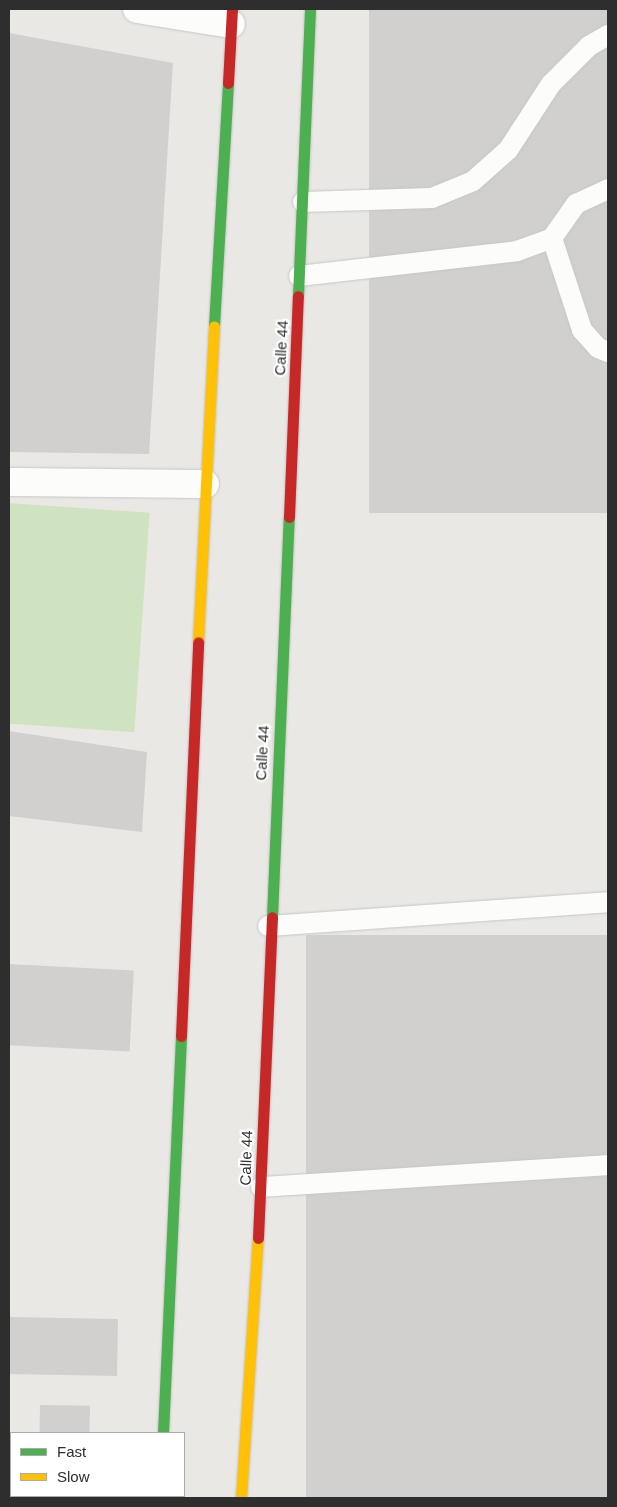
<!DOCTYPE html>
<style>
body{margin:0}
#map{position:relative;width:617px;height:1507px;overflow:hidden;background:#eae8e5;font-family:Arial,sans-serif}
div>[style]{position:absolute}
.green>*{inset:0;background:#cfe3c1;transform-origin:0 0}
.building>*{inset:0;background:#d2d0ce;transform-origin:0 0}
.roads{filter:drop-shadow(0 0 1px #c7c6c7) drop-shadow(0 0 1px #c7c6c7)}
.lane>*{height:20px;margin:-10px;padding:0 10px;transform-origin:10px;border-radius:10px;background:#fcfcfb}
.street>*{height:28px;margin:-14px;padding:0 14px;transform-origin:14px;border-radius:14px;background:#fcfcfb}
.fast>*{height:11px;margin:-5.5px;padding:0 5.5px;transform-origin:5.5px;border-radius:5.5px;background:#4caf50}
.slow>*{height:11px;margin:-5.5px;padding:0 5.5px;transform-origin:5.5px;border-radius:5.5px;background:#ffc107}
.jam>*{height:11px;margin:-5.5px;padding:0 5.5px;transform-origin:5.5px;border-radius:5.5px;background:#c62828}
span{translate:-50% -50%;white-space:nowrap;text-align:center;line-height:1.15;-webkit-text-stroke:4.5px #fff;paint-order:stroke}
.street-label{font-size:15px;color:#2e2e2e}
.frame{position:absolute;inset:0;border:10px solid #2e2e2e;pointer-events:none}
.legend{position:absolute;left:10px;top:1432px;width:175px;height:65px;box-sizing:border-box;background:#fff;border:1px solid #ababab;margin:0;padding:6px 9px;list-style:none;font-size:15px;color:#2e2e2e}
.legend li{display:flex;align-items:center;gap:10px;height:25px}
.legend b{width:25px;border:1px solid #ababab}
</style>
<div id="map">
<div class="green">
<div style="left:9px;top:503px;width:141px;height:220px;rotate:4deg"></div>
</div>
<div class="building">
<div style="left:369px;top:9px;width:239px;height:504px"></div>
<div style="clip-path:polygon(9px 33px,173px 63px,149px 454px,9px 452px)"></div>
<div style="clip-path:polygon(9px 731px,147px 752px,142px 832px,9px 816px)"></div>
<div style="left:608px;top:935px;width:563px;height:302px;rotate:90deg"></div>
<div style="left:9px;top:964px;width:125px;height:81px;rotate:3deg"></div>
<div style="left:9px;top:1317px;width:109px;height:57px;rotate:1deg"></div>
<div style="left:40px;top:1405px;width:50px;height:28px;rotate:1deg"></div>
<div style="clip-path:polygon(36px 1496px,86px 1496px,36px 1498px)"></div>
</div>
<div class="roads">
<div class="lane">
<div style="left:303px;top:202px;width:129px;rotate:-1.8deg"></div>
<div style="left:432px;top:198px;width:44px;rotate:-22.5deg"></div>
<div style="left:473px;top:181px;width:47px;rotate:-41.5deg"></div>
<div style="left:508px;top:150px;width:79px;rotate:-56.9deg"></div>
<div style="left:551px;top:84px;width:54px;rotate:-45deg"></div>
<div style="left:589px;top:46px;width:22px;rotate:-30deg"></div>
<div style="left:552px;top:238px;width:97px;rotate:71.9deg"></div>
<div style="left:582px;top:330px;width:24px;rotate:48deg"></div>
<div style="left:598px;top:348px;width:11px;rotate:22deg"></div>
<div style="left:299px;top:276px;width:219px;rotate:-6.5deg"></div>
<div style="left:517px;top:251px;width:37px;rotate:-20deg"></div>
<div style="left:552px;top:238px;width:42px;rotate:-54.8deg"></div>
<div style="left:576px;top:204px;width:35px;rotate:-25deg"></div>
<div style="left:268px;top:926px;width:341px;rotate:-4deg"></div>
<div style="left:261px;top:1187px;width:348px;rotate:-3.6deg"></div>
</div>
<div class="street">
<div style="left:137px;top:9px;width:95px;rotate:9.1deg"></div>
<div style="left:9px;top:482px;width:196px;rotate:0.6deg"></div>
</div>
<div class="fast">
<div style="left:298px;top:296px;width:287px;rotate:-87.6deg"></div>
<div style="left:214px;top:326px;width:243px;rotate:-86.7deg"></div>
<div style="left:272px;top:917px;width:400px;rotate:-87.6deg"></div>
<div style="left:163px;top:1433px;width:397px;rotate:-87.4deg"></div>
<div style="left:161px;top:1498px;width:2px;rotate:-63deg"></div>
</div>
<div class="slow">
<div style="left:198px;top:642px;width:316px;rotate:-87.1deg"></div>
<div style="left:241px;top:1498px;width:261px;rotate:-86.3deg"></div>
</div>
<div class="jam">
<div style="left:228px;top:83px;width:74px;rotate:-86.9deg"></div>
<div style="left:289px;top:517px;width:221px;rotate:-87.7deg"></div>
<div style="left:181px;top:1036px;width:394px;rotate:-87.5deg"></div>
<div style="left:258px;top:1238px;width:321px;rotate:-87.5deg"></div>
</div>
</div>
<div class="street-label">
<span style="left:281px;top:348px;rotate:-87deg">Calle 44</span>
<span style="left:262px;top:753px;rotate:-87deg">Calle 44</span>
<span style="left:246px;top:1158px;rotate:-88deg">Calle 44</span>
</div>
<div class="frame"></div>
<ul class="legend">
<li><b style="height:6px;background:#4caf50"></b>Fast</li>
<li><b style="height:6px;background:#ffc107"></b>Slow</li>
</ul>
</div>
